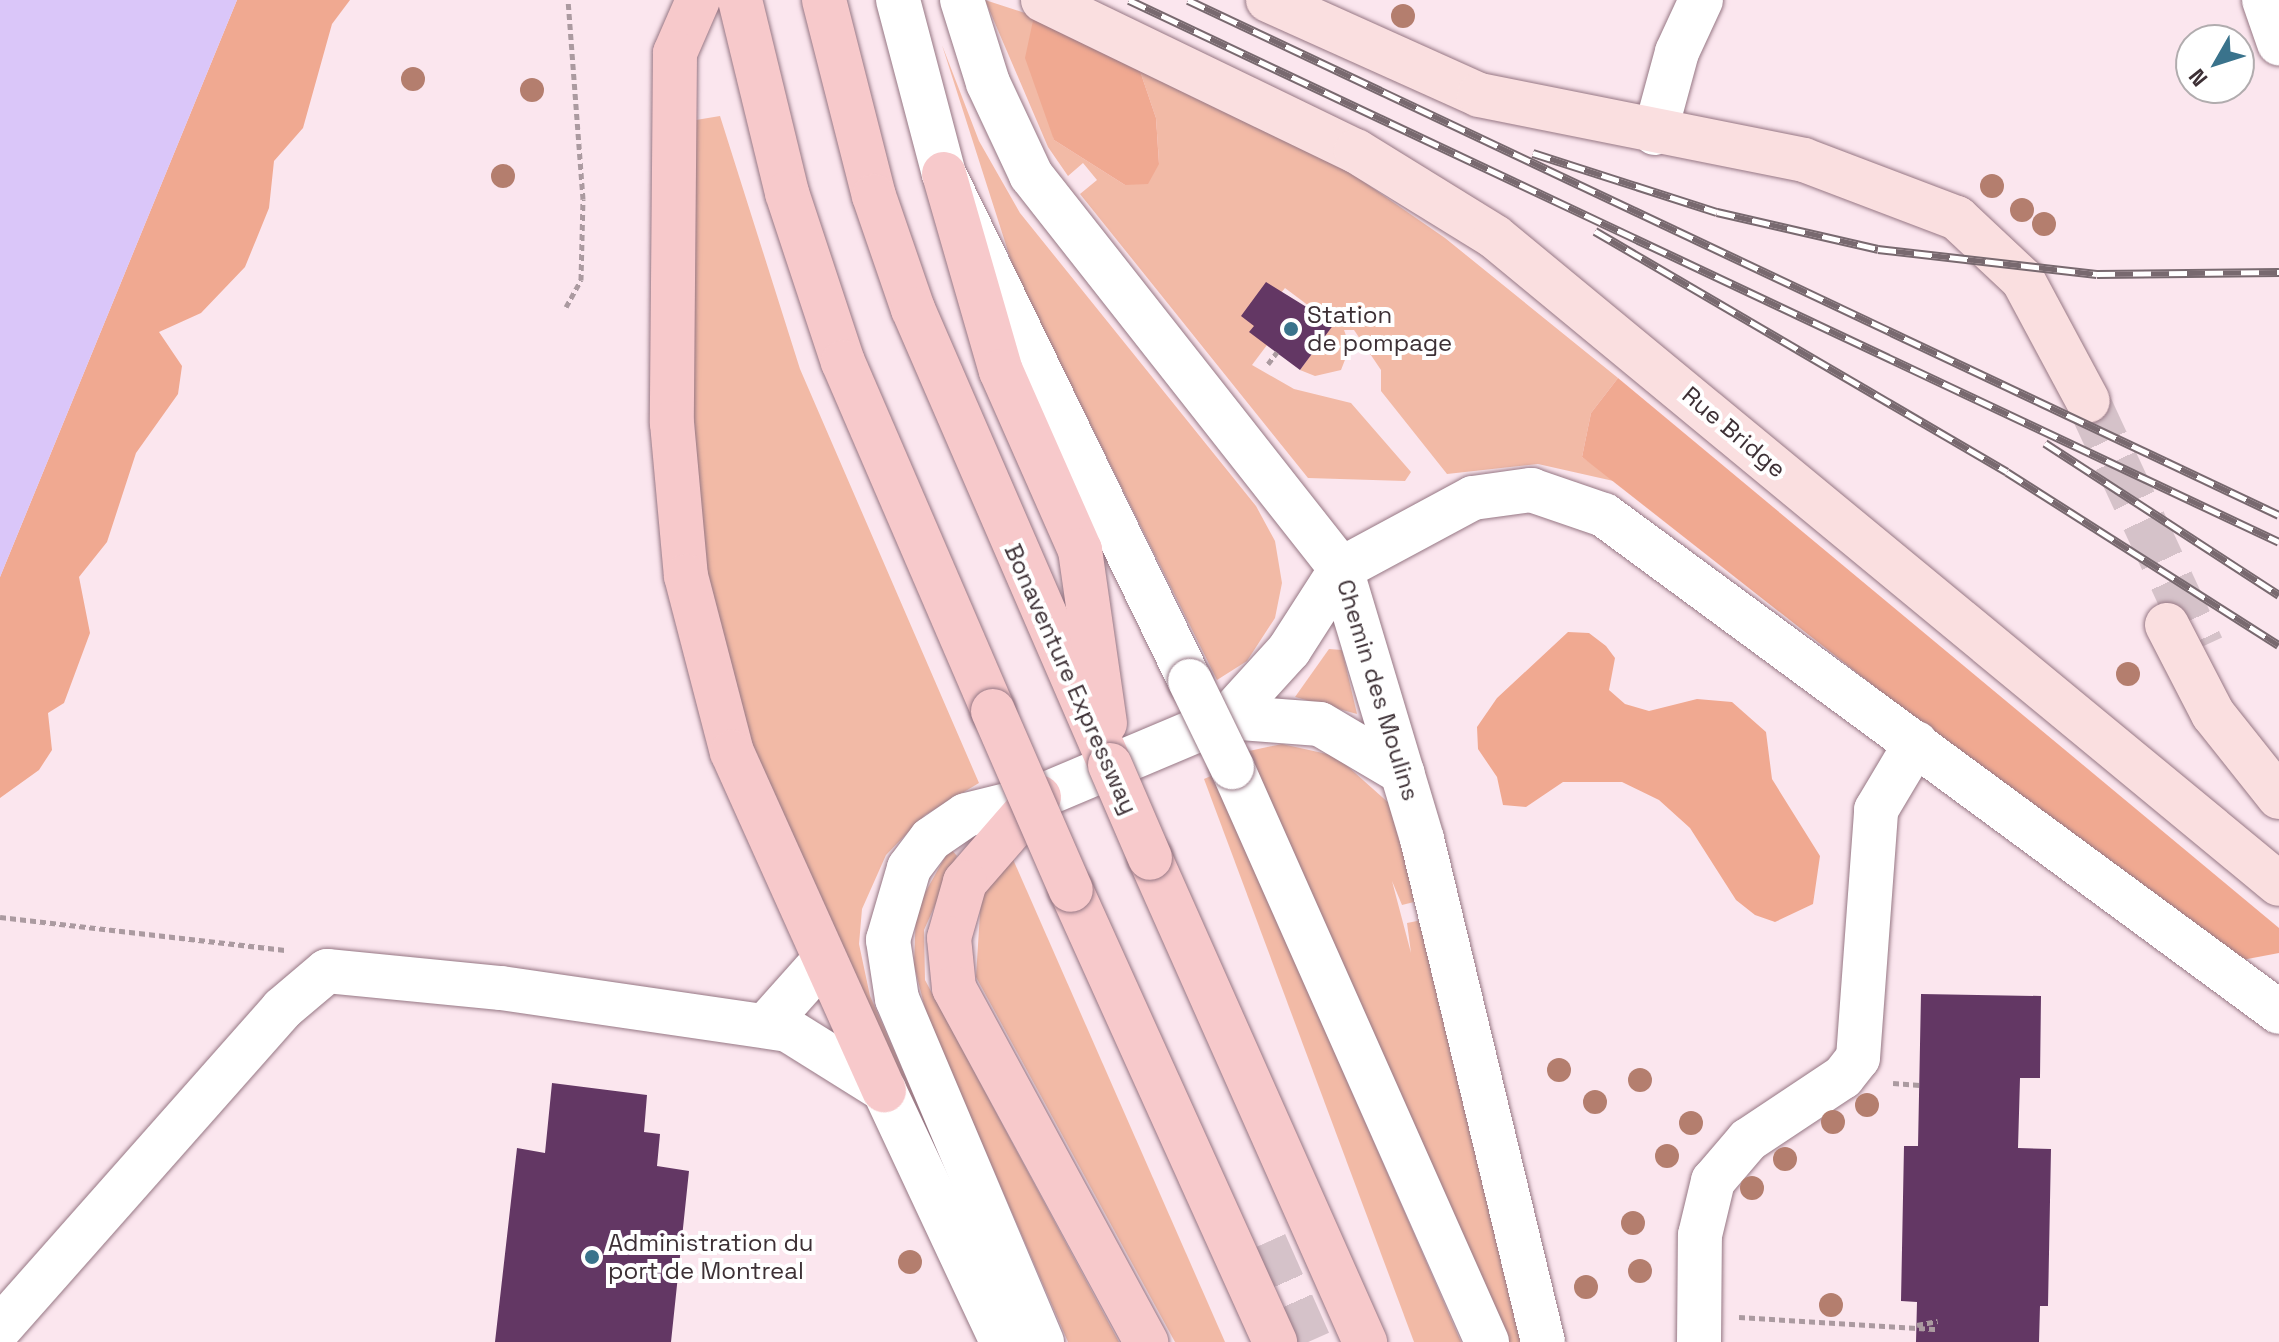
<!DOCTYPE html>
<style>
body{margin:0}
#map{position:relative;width:2279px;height:1342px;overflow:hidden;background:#fbe6ee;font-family:"Space Grotesk",sans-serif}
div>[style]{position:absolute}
.green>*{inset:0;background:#f2baa6}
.forest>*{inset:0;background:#f0a991}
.water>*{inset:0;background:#dac6f9}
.building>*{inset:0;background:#633764}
.minor-tunnel>*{height:44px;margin-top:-22px;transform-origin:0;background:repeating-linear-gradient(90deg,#d5c2c9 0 44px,transparent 0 66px)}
.major-tunnel>*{height:44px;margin-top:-22px;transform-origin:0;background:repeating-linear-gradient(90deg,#d5c2c9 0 44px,transparent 0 66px)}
.path>*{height:5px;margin-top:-2.5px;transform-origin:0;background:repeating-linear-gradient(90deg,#ab9aa0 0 6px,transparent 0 10px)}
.roads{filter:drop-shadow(0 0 2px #967784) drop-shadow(0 0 2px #967784)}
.minor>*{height:44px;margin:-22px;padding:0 22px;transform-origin:22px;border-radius:22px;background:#fff}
.major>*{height:44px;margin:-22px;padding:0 22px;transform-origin:22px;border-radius:22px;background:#fadfe0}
.highway>*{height:44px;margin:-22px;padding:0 22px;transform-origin:22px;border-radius:22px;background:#f7c9cb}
.rail>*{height:9px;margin-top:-4.5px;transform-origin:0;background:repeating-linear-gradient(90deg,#fff 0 18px,#78696f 0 36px);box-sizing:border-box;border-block:2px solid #78696f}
.bridges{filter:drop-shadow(0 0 2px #967784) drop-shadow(0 0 2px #967784)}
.minor-bridge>*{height:44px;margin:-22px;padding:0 22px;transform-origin:22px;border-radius:22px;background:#fff}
.highway-bridge>*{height:44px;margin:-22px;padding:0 22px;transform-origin:22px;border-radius:22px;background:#f7c9cb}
.trees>*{width:24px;height:24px;margin:-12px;border-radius:50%;background:#b47e6e}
.dots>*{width:22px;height:22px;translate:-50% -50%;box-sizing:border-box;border:4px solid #fff;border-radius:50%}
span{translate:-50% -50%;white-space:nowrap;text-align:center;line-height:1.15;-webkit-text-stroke:8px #fff;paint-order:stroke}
.poi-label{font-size:24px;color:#3d3035}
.left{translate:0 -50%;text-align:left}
.street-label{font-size:24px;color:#3d3035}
.north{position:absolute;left:2175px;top:24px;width:80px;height:80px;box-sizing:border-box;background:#fff;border:2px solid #b1acae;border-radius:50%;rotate:231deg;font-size:22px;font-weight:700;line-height:32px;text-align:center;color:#3d3035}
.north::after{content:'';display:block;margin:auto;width:28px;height:36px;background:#3a738c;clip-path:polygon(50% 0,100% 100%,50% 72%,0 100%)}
</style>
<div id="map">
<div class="green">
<div style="clip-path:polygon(985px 0,1034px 16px,1054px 140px,1125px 185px,1159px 163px,1156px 118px,1138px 65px,1332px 160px,1445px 238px,1618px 378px,1591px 413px,1582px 457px,1618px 482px,1538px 464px,1447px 474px,1381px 391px,1381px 370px,1354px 330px,1344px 330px,1350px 347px,1341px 370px,1315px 376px,1300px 370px,1333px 324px,1285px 288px,1254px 326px,1267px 345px,1252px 365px,1294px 389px,1351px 403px,1411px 472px,1405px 481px,1308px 478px,1080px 194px,1097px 180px,1083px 163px,1068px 176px,1048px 147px)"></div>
<div style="clip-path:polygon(942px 45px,979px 141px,1020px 213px,1256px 506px,1275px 541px,1282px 583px,1275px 618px,1247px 661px,1217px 680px,1014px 270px)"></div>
<div style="clip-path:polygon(720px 116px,800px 369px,979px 783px,925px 815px,886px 855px,862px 909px,859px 944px,870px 996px,1001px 1295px,766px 786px,738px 706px,701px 546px,693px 399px,696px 120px)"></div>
<div style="clip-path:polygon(1329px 649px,1342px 650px,1357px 714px,1295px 697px)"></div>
<div style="clip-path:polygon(1282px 744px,1336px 756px,1391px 805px,1418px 901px,1402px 905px,1392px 881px,1411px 953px,1407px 923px,1422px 920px,1522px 1342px,1507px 1342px,1249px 751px)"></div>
<div style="clip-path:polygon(1213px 775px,1412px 1229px,1461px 1342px,1414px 1342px,1411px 1334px,1204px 779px)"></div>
<div style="clip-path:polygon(950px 848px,957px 856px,924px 930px,925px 980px,1119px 1342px,1068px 1342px,927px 1016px,914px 965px,916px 909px)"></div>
<div style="clip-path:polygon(1012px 857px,1225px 1342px,1175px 1342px,976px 977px,981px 897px)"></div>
</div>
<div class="forest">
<div style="clip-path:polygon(237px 0,350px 0,332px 24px,303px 128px,274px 161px,269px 208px,245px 267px,201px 313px,159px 332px,182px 366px,178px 394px,136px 453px,107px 542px,79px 577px,90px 633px,64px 703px,48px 713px,52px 750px,39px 770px,0 798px,0 577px)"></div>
<div style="clip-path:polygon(1034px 16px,1138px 65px,1156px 118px,1159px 164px,1148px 184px,1125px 185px,1054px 140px,1025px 58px)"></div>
<div style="clip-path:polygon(1618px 378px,2279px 928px,2279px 953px,2242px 960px,1991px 778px,1582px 457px,1591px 413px)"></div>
<div style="clip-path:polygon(1568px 632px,1589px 633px,1606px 646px,1615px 658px,1609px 690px,1625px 704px,1649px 711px,1697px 699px,1732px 702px,1766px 732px,1772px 779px,1820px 856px,1813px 904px,1775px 922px,1755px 915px,1736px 900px,1690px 828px,1659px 800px,1622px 782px,1563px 782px,1526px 807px,1503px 805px,1497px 777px,1478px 749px,1477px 727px,1497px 698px)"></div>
</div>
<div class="water">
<div style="clip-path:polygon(0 0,237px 0,0 577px)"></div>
</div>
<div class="building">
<div style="clip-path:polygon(1266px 282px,1334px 324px,1300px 370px,1249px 332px,1254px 326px,1241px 316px)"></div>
<div style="clip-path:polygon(1921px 994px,2041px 996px,2040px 1078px,2020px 1078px,2018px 1148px,2051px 1149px,2048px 1306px,2040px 1306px,2039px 1342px,1916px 1342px,1917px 1302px,1901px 1301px,1904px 1146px,1918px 1146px)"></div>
<div style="clip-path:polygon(552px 1083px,647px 1095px,644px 1132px,660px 1134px,657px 1166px,689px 1171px,671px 1342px,495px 1342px,517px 1148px,545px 1153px)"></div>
</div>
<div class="minor-tunnel">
<div style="left:1265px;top:1243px;width:108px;rotate:66deg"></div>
</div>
<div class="major-tunnel">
<div style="left:2088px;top:401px;width:271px;rotate:65.1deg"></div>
</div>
<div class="path">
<div style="left:566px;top:307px;width:31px;rotate:-61deg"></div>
<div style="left:581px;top:280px;width:81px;rotate:-88.6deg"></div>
<div style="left:583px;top:199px;width:200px;rotate:-94.3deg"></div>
<div style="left:1268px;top:364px;width:15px;rotate:-53deg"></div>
<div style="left:0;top:917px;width:287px;rotate:6.6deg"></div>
<div style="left:1893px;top:1083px;width:27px;rotate:4deg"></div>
<div style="left:1739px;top:1317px;width:199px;rotate:3.5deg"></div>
<div style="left:1917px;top:1325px;width:21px;rotate:-11deg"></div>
</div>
<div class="roads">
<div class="minor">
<div style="left:898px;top:0;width:180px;rotate:75.2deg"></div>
<div style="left:944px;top:174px;width:564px;rotate:64.12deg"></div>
<div style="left:962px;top:0;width:87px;rotate:72.6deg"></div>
<div style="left:988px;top:83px;width:102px;rotate:64.9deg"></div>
<div style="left:1031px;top:175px;width:501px;rotate:51.8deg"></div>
<div style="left:1341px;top:569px;width:282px;rotate:73.3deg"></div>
<div style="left:1422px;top:839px;width:517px;rotate:76.47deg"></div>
<div style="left:2264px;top:0;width:46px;rotate:70.8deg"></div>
<div style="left:1655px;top:133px;width:84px;rotate:-74.8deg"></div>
<div style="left:1677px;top:52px;width:57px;rotate:-65.2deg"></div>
<div style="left:1228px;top:717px;width:92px;rotate:4.4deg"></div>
<div style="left:1320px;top:724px;width:96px;rotate:30.6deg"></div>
<div style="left:1232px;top:767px;width:629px;rotate:66.08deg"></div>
<div style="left:767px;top:1024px;width:86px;rotate:-48.3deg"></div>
<div style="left:0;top:1328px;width:426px;rotate:-48.5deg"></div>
<div style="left:282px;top:1009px;width:59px;rotate:-40.2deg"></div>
<div style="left:327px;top:971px;width:175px;rotate:5.6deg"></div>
<div style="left:501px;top:988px;width:290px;rotate:8.3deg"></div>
<div style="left:788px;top:1030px;width:113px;rotate:32deg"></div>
<div style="left:884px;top:1090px;width:278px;rotate:64.9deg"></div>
<div style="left:1042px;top:1342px;width:372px;rotate:-112.9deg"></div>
<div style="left:897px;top:999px;width:60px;rotate:-98.7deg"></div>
<div style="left:888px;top:940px;width:75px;rotate:-73.7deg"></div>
<div style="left:909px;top:868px;width:36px;rotate:-53deg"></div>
<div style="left:931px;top:839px;width:42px;rotate:-34.4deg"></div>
<div style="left:966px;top:815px;width:75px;rotate:-13.9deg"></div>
<div style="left:1039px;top:797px;width:205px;rotate:-22.9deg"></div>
<div style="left:1228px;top:717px;width:91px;rotate:-47.7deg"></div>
<div style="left:1289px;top:650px;width:96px;rotate:-57.3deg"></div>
<div style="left:1341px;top:569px;width:150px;rotate:-28.3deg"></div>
<div style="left:1473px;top:498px;width:59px;rotate:-7.9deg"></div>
<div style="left:1531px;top:490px;width:77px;rotate:18.9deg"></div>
<div style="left:1604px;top:515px;width:838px;rotate:36.36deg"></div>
<div style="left:1699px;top:1342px;width:107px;rotate:-89.5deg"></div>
<div style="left:1700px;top:1235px;width:56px;rotate:-76.5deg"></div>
<div style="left:1713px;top:1181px;width:54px;rotate:-49.5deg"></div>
<div style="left:1748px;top:1140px;width:114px;rotate:-33.6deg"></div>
<div style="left:1843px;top:1077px;width:24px;rotate:-52deg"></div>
<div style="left:1858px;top:1058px;width:249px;rotate:-85.8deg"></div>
<div style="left:1876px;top:810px;width:78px;rotate:-59.2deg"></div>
</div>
<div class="major">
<div style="left:1043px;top:0;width:348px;rotate:25.8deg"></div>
<div style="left:1356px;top:151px;width:163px;rotate:31.7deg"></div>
<div style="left:1495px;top:237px;width:1016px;rotate:39.53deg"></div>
<div style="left:1268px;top:0;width:231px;rotate:24.2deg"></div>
<div style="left:1479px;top:95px;width:331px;rotate:11.3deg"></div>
<div style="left:1804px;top:160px;width:164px;rotate:20.8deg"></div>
<div style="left:1957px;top:218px;width:91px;rotate:43.2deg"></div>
<div style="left:2023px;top:280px;width:137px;rotate:61.8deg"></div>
<div style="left:2167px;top:625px;width:100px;rotate:62.7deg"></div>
<div style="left:2213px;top:714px;width:106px;rotate:51.5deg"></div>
</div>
<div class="highway">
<div style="left:698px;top:0;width:58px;rotate:113.5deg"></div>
<div style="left:675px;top:53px;width:370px;rotate:90.5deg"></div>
<div style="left:672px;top:423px;width:154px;rotate:84.8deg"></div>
<div style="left:686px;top:576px;width:182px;rotate:75.4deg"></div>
<div style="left:732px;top:752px;width:371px;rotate:65.8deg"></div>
<div style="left:740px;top:0;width:199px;rotate:76.3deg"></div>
<div style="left:787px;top:193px;width:178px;rotate:71.7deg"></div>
<div style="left:843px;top:362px;width:380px;rotate:66.7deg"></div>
<div style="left:824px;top:0;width:202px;rotate:75.7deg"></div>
<div style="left:874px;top:196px;width:120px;rotate:71deg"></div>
<div style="left:913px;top:309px;width:497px;rotate:66.6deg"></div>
<div style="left:944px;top:174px;width:205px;rotate:73.9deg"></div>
<div style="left:1001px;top:371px;width:196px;rotate:66.2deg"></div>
<div style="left:1080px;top:550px;width:175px;rotate:81.8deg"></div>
<div style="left:1039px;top:797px;width:113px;rotate:131deg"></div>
<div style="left:965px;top:882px;width:58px;rotate:105.9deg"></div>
<div style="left:949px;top:938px;width:50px;rotate:84.3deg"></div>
<div style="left:954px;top:988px;width:403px;rotate:61.5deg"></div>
<div style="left:1150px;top:858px;width:530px;rotate:66.05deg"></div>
<div style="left:1071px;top:890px;width:496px;rotate:65.7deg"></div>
</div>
</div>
<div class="rail">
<div style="left:1129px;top:0;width:1271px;rotate:25.23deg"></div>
<div style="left:1188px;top:0;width:1206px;rotate:25.27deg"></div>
<div style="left:1533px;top:153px;width:193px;rotate:17.8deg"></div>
<div style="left:1717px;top:212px;width:165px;rotate:12.9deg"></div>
<div style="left:1878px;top:249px;width:220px;rotate:6.5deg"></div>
<div style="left:2097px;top:274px;width:182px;rotate:-0.6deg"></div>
<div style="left:1595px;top:231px;width:477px;rotate:30.3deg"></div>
<div style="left:2007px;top:472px;width:322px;rotate:32.5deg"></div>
<div style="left:2045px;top:443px;width:279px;rotate:33deg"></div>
</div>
<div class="bridges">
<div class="minor-bridge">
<div style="left:1190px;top:681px;width:96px;rotate:64deg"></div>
</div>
<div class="highway-bridge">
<div style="left:993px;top:711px;width:195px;rotate:66.5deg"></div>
<div style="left:1110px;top:765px;width:101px;rotate:66.7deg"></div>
</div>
</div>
<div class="trees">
<div style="left:1403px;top:16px"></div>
<div style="left:413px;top:79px"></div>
<div style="left:532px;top:90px"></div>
<div style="left:503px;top:176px"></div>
<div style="left:1992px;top:186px"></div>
<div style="left:2022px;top:210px"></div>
<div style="left:2044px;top:224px"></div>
<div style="left:2128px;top:674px"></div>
<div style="left:1559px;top:1070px"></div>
<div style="left:1640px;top:1080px"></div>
<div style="left:1595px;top:1102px"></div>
<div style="left:1867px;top:1105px"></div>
<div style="left:1833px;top:1122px"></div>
<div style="left:1691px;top:1123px"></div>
<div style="left:1667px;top:1156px"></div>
<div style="left:1785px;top:1159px"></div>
<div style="left:1752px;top:1188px"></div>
<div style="left:1633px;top:1223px"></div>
<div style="left:910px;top:1262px"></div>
<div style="left:1640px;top:1271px"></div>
<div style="left:1586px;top:1287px"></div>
<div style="left:1831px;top:1305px"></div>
</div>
<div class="dots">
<div style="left:1291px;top:329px;background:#3a738c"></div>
<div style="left:592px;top:1257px;background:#3a738c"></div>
</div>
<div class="poi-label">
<span class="left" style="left:1307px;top:329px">Station<br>de pompage</span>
<span class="left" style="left:608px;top:1257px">Administration du<br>port de Montreal</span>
</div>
<div class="street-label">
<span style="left:1734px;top:432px;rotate:40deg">Rue Bridge</span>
<span style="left:1071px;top:679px;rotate:66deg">Bonaventure Expressway</span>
<span style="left:1378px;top:690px;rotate:73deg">Chemin des Moulins</span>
</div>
<div class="north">N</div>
</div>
